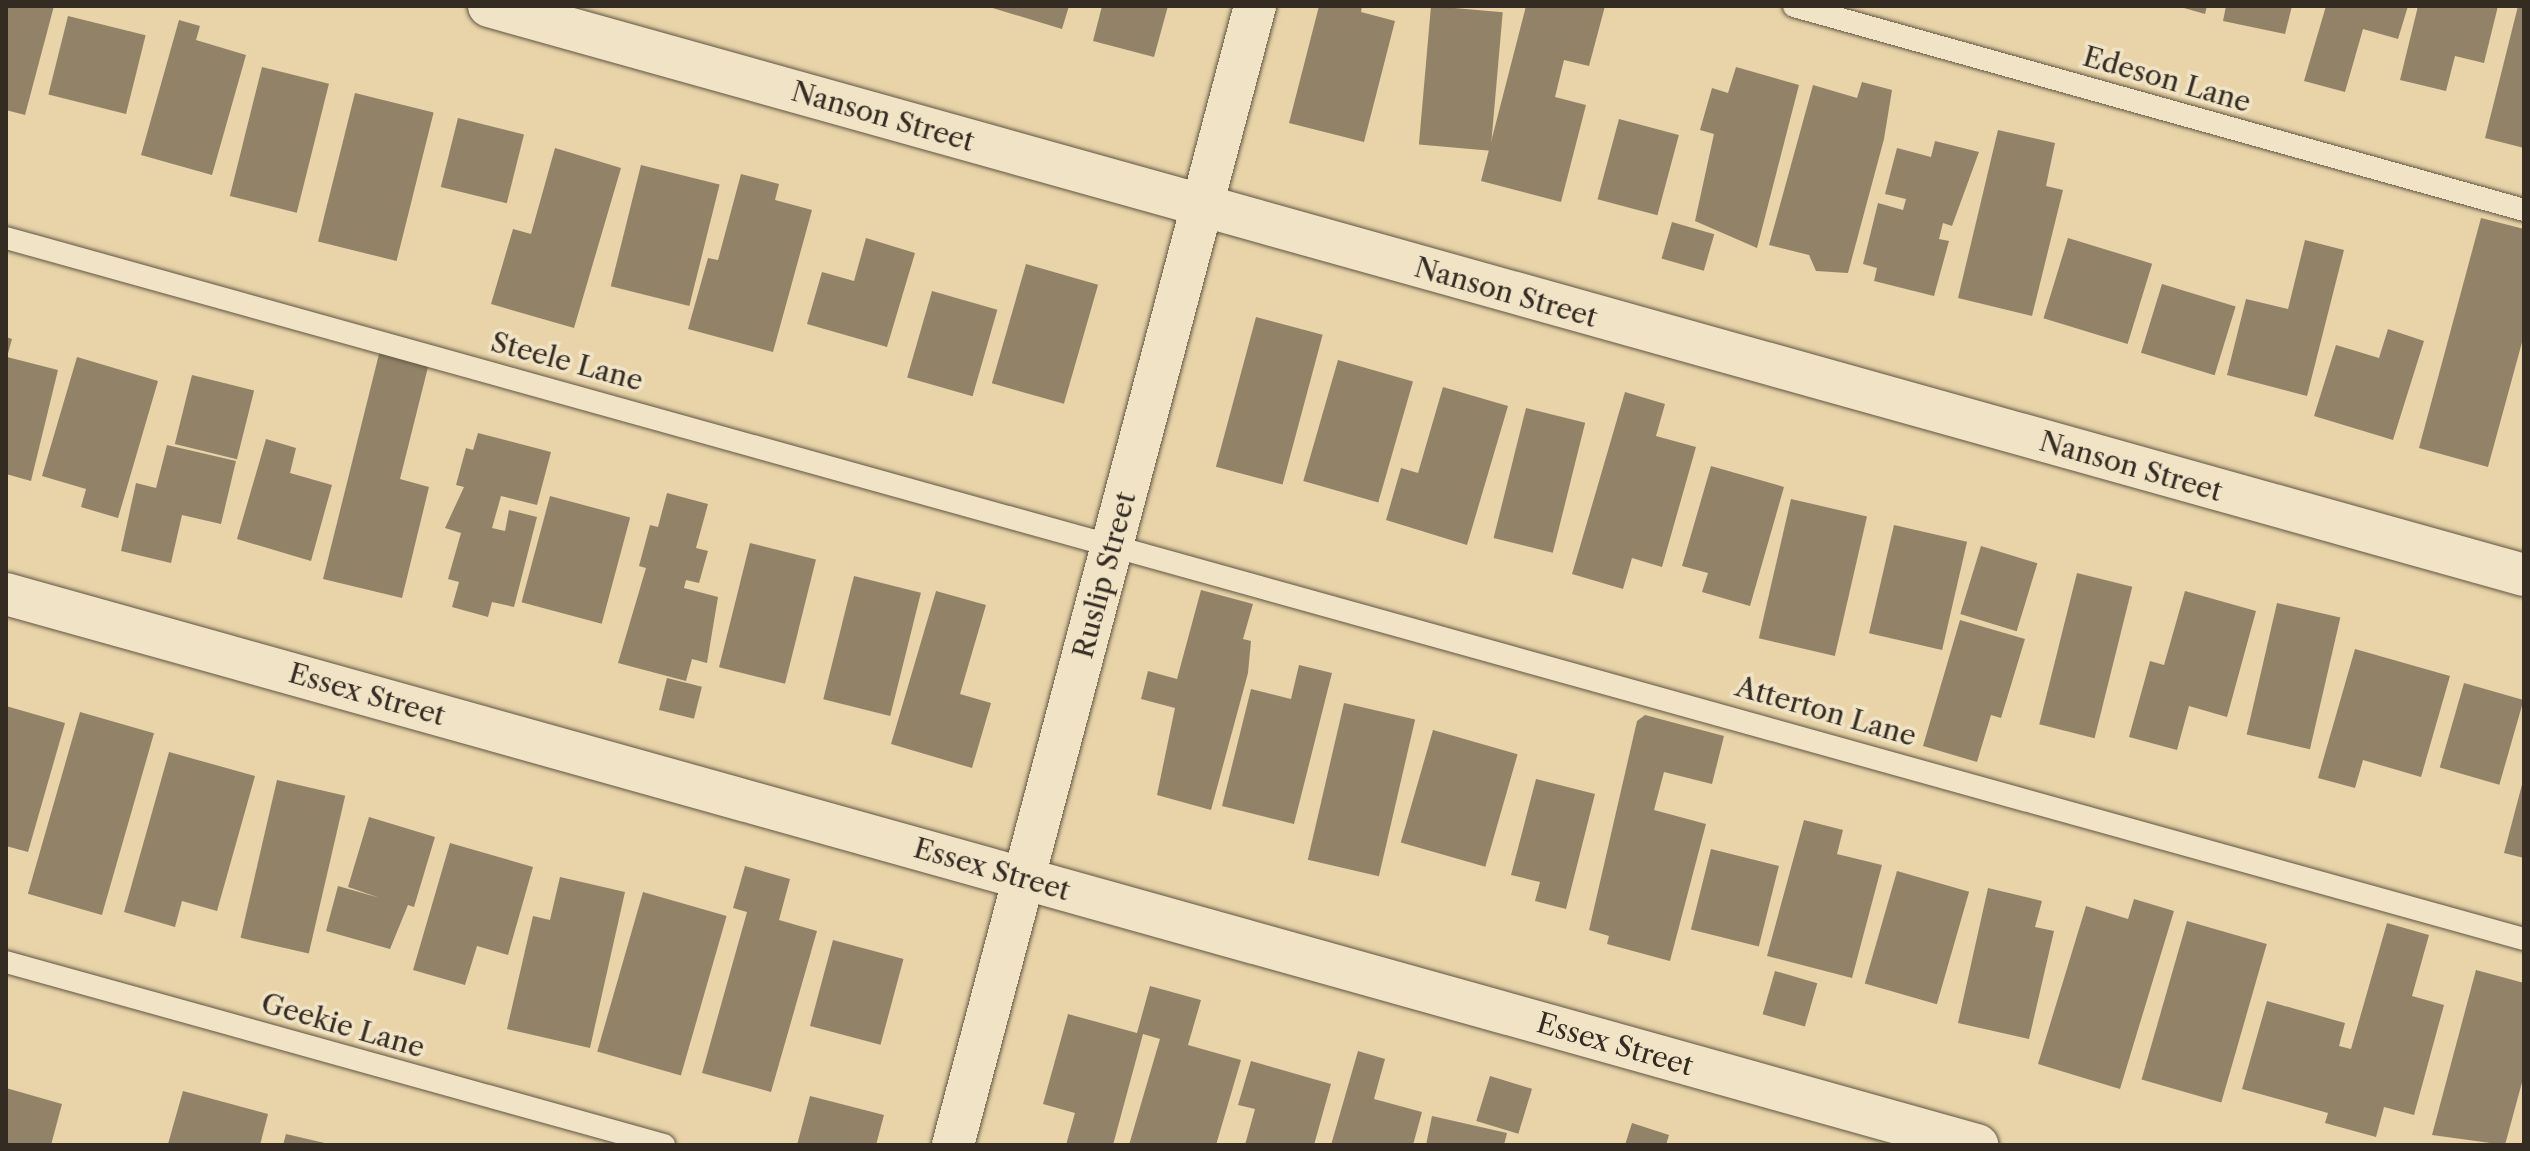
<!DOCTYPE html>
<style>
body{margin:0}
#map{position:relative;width:2530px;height:1151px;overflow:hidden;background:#e8d4a8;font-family:"Libre Caslon Text",serif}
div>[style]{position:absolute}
.building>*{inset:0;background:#928368;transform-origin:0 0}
.roads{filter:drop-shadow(0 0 2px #615544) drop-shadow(0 0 2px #615544)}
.lane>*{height:22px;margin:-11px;padding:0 11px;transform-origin:11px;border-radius:11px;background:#f0e3c6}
.street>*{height:42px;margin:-21px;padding:0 21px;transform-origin:21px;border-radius:21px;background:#f0e3c6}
span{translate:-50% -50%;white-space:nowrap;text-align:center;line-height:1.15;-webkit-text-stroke:7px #f0e3c6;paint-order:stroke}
.street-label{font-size:28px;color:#342b22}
.frame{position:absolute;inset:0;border:8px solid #342b22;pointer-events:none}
</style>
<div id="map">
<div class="building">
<div style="clip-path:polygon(6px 6px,54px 6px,25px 115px,6px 110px)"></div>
<div style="clip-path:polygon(986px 6px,1069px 6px,1062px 29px)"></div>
<div style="clip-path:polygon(1102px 6px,1168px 6px,1154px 57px,1093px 41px)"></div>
<div style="clip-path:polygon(1319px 6px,1362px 6px,1361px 12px,1395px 21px,1364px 142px,1289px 123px)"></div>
<div style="left:1431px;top:6px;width:72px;height:139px;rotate:5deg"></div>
<div style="clip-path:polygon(1526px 6px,1605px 6px,1589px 66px,1564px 60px,1555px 97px,1586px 105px,1561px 202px,1481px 181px)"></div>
<div style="clip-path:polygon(2177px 6px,2207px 6px,2205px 14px)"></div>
<div style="clip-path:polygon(2226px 6px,2292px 6px,2285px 34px,2223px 21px)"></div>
<div style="clip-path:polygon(2326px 6px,2408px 6px,2398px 39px,2363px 29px,2345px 92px,2304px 81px)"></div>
<div style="clip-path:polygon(2418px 6px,2498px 6px,2484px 63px,2455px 56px,2446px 91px,2400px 80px)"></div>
<div style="clip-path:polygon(2518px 6px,2524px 6px,2524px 148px,2485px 138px)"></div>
<div style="left:68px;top:16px;width:80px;height:81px;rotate:14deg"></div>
<div style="clip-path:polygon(179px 20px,200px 26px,196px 40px,246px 55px,212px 175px,141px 155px)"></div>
<div style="left:262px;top:67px;width:69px;height:133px;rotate:14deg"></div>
<div style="clip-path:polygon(1736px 67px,1799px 85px,1757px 248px,1695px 221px,1714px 134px,1700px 130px,1712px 88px,1728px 93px)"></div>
<div style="clip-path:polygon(1862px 82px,1892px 90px,1884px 139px,1848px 273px,1816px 271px,1809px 255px,1769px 245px,1813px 85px,1857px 98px)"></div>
<div style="left:355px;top:93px;width:81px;height:153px;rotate:14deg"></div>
<div style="left:458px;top:118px;width:68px;height:71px;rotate:14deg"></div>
<div style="left:1619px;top:119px;width:62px;height:83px;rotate:15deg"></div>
<div style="clip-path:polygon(1998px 130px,2055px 143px,2046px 186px,2063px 190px,2032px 316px,1958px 298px)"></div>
<div style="clip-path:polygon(1935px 141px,1979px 152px,1952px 226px,1943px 223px,1939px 239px,1949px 241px,1934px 296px,1874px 281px,1877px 268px,1863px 264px,1878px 203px,1903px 210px,1906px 199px,1885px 194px,1897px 148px,1931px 157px)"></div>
<div style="clip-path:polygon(555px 148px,621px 168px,574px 328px,491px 304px,513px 229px,531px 234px)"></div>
<div style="left:641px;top:165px;width:81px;height:125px;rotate:14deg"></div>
<div style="clip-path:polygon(741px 174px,779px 184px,775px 200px,812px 210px,773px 352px,688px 329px,708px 258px,718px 260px)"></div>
<div style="clip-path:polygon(2481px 218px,2524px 229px,2524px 335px,2488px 467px,2419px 448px)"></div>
<div style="left:1672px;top:222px;width:44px;height:38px;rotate:16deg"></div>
<div style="clip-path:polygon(866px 238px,915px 253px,887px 347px,807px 324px,822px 272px,854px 281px)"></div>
<div style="left:2068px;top:238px;width:88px;height:84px;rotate:17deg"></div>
<div style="clip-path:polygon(2305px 240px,2344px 250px,2307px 396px,2227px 375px,2246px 299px,2288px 309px)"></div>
<div style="left:1026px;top:264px;width:75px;height:124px;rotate:16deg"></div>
<div style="left:2162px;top:284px;width:77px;height:72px;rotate:17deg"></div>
<div style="left:932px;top:291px;width:68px;height:90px;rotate:16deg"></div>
<div style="left:1256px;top:317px;width:69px;height:155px;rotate:15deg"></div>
<div style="clip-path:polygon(2388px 329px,2424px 341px,2393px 440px,2314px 416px,2336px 345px,2379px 358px)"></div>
<div style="clip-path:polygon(6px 337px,12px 339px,7px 357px,58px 370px,31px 481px,6px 474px)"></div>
<div style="clip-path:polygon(380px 350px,429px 363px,400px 479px,429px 487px,402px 598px,323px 579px)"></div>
<div style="clip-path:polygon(77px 357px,158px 381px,118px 518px,81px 507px,86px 489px,42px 476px)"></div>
<div style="left:1338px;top:360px;width:78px;height:126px;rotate:16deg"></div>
<div style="left:192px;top:375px;width:64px;height:71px;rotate:14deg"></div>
<div style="clip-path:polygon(1443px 387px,1508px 406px,1467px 545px,1386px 520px,1401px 468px,1418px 473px)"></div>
<div style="clip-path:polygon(1625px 392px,1665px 404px,1656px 436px,1696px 447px,1662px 567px,1632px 558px,1623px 589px,1572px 574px)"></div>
<div style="left:1526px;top:408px;width:61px;height:134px;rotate:14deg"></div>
<div style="clip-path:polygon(478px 433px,551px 452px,537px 505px,501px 496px,492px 528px,505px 531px,509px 510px,537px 517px,514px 607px,492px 602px,488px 617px,452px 607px,459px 582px,448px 579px,461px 533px,445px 528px,464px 487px,456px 485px,466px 448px,473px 450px)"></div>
<div style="clip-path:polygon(266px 439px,296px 448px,290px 473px,332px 485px,311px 561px,237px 539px)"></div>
<div style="clip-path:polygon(167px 445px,236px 461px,221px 524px,182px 515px,171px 563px,121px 551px,136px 483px,156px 488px)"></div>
<div style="clip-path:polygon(1711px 466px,1784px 487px,1750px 606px,1702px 592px,1708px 573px,1682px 566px)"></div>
<div style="clip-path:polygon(667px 493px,708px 504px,696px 548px,708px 551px,699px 583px,686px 580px,684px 588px,718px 597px,707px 663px,692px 659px,686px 681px,618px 663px,646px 568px,639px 566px,650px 525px,658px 527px)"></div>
<div style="left:550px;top:496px;width:83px;height:110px;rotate:15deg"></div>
<div style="left:1791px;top:499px;width:78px;height:143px;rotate:13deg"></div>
<div style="left:1894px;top:525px;width:75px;height:111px;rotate:13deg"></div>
<div style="left:750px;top:543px;width:68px;height:128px;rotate:14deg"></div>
<div style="left:1981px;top:546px;width:59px;height:71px;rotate:17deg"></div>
<div style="left:2077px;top:573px;width:57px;height:156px;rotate:14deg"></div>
<div style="left:854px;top:576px;width:69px;height:127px;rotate:14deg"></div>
<div style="clip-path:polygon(1201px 590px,1253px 604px,1243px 639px,1251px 641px,1248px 673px,1211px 810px,1157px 795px,1175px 708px,1141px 699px,1148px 671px,1177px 679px)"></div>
<div style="clip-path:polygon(936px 591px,986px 605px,960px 694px,991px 703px,972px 768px,891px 744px)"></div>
<div style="clip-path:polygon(2185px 591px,2256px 611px,2227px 717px,2189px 706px,2177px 750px,2129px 737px,2150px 661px,2164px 665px)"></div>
<div style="left:2277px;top:603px;width:65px;height:135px;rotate:13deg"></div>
<div style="clip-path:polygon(1960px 620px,2025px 639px,2001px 718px,1991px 715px,1977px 762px,1923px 746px)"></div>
<div style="clip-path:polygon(2355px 649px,2450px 676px,2421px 777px,2363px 760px,2355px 788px,2318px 778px)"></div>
<div style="clip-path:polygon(1299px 665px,1332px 673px,1294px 824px,1222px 806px,1251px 689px,1291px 699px)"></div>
<div style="left:667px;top:678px;width:36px;height:33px;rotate:14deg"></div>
<div style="left:2464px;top:683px;width:62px;height:88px;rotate:16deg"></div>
<div style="left:1344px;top:703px;width:73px;height:161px;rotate:13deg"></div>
<div style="clip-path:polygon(6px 706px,65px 723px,28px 852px,6px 846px)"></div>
<div style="left:80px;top:712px;width:77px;height:189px;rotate:16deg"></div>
<div style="clip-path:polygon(1645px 715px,1724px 736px,1712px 784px,1664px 772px,1654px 810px,1706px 824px,1670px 961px,1607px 944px,1609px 936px,1589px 930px,1637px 721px)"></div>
<div style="left:1433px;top:730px;width:88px;height:117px;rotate:16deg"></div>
<div style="clip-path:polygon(169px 752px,255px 776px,217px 911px,182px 901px,175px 927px,124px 912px)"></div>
<div style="clip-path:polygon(2524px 777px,2524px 858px,2504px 853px)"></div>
<div style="clip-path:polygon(1536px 779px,1595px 794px,1566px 909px,1535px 901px,1540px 882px,1511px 875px)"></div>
<div style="left:277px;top:780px;width:70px;height:162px;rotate:13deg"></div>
<div style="clip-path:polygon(369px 817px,435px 837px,414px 907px,408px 905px,390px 949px,326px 931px,338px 886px,380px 898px,348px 887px)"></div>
<div style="clip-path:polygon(1804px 820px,1843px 830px,1837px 854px,1882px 865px,1852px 978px,1767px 956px)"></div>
<div style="clip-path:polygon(450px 843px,533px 867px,508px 955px,477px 946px,465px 985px,413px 970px)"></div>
<div style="left:1711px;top:849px;width:70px;height:83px;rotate:14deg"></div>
<div style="clip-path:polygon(745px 866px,790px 879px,779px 920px,817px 931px,771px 1092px,702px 1073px,747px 912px,733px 908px)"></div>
<div style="left:1897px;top:871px;width:75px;height:117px;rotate:16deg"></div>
<div style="clip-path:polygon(560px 877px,625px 892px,590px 1048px,507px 1029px,533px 916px,550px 920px)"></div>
<div style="clip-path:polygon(1988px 888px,2042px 901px,2035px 927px,2054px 931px,2029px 1039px,1958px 1023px)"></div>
<div style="left:643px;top:892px;width:87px;height:166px;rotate:16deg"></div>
<div style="clip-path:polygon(2134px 899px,2174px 911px,2120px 1089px,2038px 1064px,2086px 906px,2128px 919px)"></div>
<div style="left:2187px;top:921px;width:83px;height:165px;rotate:16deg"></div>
<div style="clip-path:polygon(2387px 923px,2429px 935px,2412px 996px,2444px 1005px,2414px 1115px,2384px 1107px,2376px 1137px,2325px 1123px,2328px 1113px,2242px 1089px,2267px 1001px,2345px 1023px,2339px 1046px,2351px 1049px)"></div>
<div style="left:833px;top:940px;width:73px;height:89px;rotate:15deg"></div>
<div style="clip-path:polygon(2476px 970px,2524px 983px,2524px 1075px,2505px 1145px,2432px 1135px)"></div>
<div style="left:1775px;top:971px;width:44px;height:45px;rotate:16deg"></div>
<div style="clip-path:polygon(1150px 986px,1201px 1000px,1188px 1045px,1241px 1060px,1216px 1145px,1129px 1145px,1160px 1039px,1143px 1034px,1113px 1145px,1066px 1145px,1075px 1113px,1043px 1104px,1068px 1014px,1137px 1033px)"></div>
<div style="clip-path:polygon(1358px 1051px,1385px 1059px,1374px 1099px,1422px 1112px,1413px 1145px,1331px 1145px)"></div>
<div style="clip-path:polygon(1251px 1061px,1331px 1084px,1314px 1145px,1245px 1145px,1255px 1109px,1238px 1105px)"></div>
<div style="left:1490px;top:1076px;width:44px;height:47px;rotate:17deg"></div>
<div style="clip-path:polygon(6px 1088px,62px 1104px,51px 1145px,6px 1145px)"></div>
<div style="clip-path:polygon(183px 1091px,268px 1114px,260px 1145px,168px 1144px)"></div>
<div style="clip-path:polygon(810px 1096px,884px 1115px,876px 1145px,797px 1145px)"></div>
<div style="clip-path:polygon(1432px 1116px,1507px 1133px,1504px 1145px,1426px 1145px)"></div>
<div style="clip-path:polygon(1632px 1123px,1669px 1135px,1666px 1145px,1625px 1145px)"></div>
<div style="clip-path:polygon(286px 1134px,329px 1144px,329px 1145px,283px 1145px)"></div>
</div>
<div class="roads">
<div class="lane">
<div style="left:1794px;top:6px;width:758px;rotate:15.61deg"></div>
<div style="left:6px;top:238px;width:2614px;rotate:15.56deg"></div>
<div style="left:6px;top:962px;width:683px;rotate:15.54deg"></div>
</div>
<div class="street">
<div style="left:489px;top:6px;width:2113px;rotate:15.62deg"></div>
<div style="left:6px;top:594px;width:2047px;rotate:15.62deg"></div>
<div style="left:953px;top:1145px;width:1178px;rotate:-75.15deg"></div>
</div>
</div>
<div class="street-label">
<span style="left:2167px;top:79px;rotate:16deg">Edeson Lane</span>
<span style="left:883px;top:116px;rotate:16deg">Nanson Street</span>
<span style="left:1506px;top:292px;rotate:16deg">Nanson Street</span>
<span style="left:567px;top:361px;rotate:15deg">Steele Lane</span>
<span style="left:2131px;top:466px;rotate:16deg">Nanson Street</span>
<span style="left:1104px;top:575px;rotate:-75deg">Ruslip Street</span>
<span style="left:367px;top:694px;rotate:16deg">Essex Street</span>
<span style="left:1826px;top:711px;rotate:16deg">Atterton Lane</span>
<span style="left:992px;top:869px;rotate:16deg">Essex Street</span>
<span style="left:343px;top:1025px;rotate:16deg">Geekie Lane</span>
<span style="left:1615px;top:1044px;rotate:16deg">Essex Street</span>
</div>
<div class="frame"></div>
</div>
